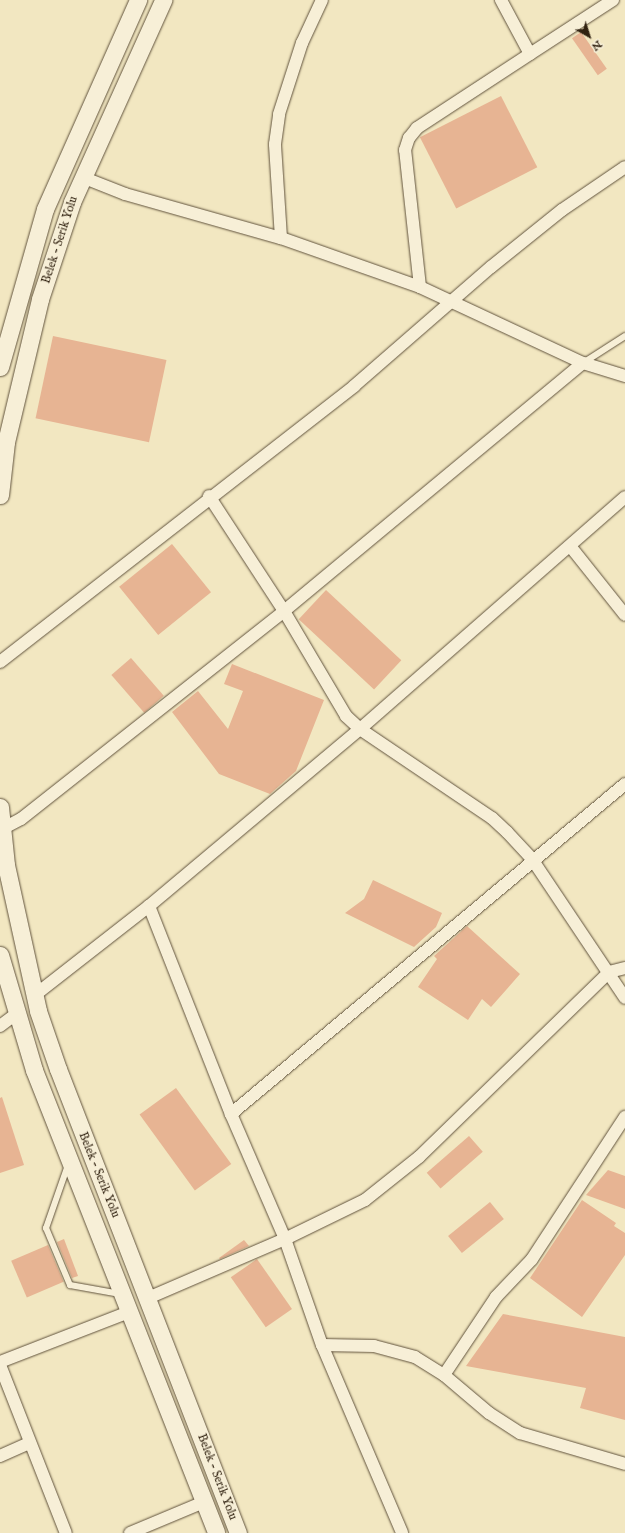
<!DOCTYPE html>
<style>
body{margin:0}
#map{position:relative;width:625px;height:1533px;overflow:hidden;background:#f2e7c1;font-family:"IM FELL English",serif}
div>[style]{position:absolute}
.building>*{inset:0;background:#e7b493;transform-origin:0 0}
.roads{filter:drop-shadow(0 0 1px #61533d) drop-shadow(0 0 1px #61533d)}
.lane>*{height:6px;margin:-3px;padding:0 3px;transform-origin:3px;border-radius:3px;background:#f7efd7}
.street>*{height:12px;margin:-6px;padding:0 6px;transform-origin:6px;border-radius:6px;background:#f7efd7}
.secondary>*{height:17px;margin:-8.5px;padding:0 8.5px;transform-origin:8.5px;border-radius:8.5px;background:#f7efd7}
span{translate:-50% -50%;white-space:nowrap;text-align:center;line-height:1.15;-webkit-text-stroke:3px #f7efd7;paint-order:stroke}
.street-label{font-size:12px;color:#312211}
.north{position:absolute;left:569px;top:16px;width:40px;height:40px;-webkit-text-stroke:3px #f7efd7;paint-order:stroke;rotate:141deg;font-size:11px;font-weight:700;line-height:16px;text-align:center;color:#312211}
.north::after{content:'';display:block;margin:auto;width:14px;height:18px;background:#312211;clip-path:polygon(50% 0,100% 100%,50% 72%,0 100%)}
</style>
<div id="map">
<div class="building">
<div style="left:581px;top:32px;width:45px;height:11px;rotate:55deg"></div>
<div style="left:501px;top:96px;width:80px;height:91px;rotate:63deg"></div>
<div style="left:53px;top:336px;width:116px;height:84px;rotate:12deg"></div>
<div style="left:172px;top:544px;width:62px;height:68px;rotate:51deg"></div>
<div style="left:326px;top:590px;width:103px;height:40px;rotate:43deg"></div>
<div style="left:131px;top:658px;width:50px;height:26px;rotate:49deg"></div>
<div style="clip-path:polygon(232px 664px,324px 700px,296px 771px,270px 794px,219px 774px,172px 712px,198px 691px,228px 729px,243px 691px,224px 684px)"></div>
<div style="clip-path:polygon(373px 880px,442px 913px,436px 927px,414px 947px,345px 913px,364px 899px)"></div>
<div style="clip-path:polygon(467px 926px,520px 974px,491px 1007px,482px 999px,468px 1020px,418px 987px,437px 959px,434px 956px)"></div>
<div style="left:176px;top:1088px;width:94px;height:45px;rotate:54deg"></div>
<div style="clip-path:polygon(2px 1097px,24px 1165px,0 1173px,0 1098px)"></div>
<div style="left:469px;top:1136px;width:21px;height:56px;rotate:49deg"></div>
<div style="clip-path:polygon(608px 1170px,625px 1176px,625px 1209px,586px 1195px)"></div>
<div style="clip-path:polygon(582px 1200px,616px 1223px,614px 1226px,625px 1233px,625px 1255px,582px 1317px,530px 1278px)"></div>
<div style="left:490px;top:1202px;width:22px;height:54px;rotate:51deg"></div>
<div style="clip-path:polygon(64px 1239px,78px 1276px,72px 1278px,57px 1242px)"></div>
<div style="clip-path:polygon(244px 1240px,249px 1246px,220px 1259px,219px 1258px)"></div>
<div style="left:48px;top:1245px;width:40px;height:40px;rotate:67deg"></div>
<div style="left:257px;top:1259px;width:61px;height:32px;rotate:55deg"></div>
<div style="clip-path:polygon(503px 1314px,625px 1337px,625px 1420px,580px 1408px,586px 1388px,466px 1366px)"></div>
</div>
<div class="roads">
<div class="lane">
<div style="left:583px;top:363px;width:50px;rotate:-32.7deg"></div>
<div style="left:68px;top:1165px;width:67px;rotate:109.2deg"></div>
<div style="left:46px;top:1228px;width:62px;rotate:67.2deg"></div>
<div style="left:70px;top:1285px;width:51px;rotate:10.2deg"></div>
</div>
<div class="street">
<div style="left:501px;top:0;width:61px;rotate:61.8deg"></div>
<div style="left:530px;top:54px;width:99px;rotate:-33deg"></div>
<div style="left:82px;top:177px;width:46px;rotate:21.6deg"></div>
<div style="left:125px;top:194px;width:162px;rotate:15.8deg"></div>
<div style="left:281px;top:238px;width:147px;rotate:19.4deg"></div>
<div style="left:420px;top:287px;width:180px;rotate:25deg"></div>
<div style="left:583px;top:363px;width:44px;rotate:17.2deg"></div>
<div style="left:281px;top:238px;width:94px;rotate:-93.7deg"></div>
<div style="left:275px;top:144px;width:30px;rotate:-82deg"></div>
<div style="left:279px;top:114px;width:75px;rotate:-72.1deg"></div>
<div style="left:302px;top:43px;width:47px;rotate:-65.1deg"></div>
<div style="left:420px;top:287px;width:138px;rotate:-96.2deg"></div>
<div style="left:405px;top:150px;width:13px;rotate:-72deg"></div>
<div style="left:409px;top:138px;width:13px;rotate:-51deg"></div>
<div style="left:417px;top:128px;width:135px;rotate:-33.2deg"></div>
<div style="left:209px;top:496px;width:137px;rotate:56.9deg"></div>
<div style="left:284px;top:611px;width:122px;rotate:59.4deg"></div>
<div style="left:346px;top:716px;width:19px;rotate:43deg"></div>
<div style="left:360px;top:729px;width:159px;rotate:34deg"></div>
<div style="left:492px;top:818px;width:21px;rotate:43deg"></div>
<div style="left:507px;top:832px;width:37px;rotate:47deg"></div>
<div style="left:532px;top:859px;width:167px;rotate:56.2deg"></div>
<div style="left:570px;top:546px;width:88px;rotate:51.4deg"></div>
<div style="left:0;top:662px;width:449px;rotate:-37.9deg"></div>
<div style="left:354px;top:386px;width:181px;rotate:-41deg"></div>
<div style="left:491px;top:267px;width:91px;rotate:-38.8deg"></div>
<div style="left:562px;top:210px;width:76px;rotate:-34.3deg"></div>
<div style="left:2px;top:829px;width:21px;rotate:-28deg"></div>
<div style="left:21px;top:819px;width:335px;rotate:-38.3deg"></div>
<div style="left:284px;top:611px;width:388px;rotate:-39.7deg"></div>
<div style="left:149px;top:906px;width:224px;rotate:68.5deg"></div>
<div style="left:231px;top:1114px;width:136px;rotate:66.6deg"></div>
<div style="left:285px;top:1239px;width:112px;rotate:70.8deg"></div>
<div style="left:322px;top:1345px;width:204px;rotate:66.9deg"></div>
<div style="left:35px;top:995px;width:145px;rotate:-38deg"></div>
<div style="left:149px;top:906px;width:275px;rotate:-40deg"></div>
<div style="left:360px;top:729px;width:352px;rotate:-41.2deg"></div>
<div style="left:0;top:1026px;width:20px;rotate:-37deg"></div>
<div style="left:231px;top:1114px;width:514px;rotate:-39.95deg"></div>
<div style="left:148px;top:1298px;width:149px;rotate:-23.3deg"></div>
<div style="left:285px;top:1239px;width:89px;rotate:-26deg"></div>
<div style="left:365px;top:1200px;width:69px;rotate:-38.5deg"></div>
<div style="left:419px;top:1157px;width:265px;rotate:-44.2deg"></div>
<div style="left:609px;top:972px;width:16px;rotate:-14deg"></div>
<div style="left:322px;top:1345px;width:52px;rotate:1.1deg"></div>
<div style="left:374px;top:1346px;width:42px;rotate:15deg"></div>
<div style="left:415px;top:1357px;width:34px;rotate:32deg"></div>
<div style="left:444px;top:1375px;width:59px;rotate:40.2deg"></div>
<div style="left:489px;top:1413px;width:37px;rotate:33deg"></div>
<div style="left:520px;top:1433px;width:109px;rotate:16.4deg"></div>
<div style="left:0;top:1362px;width:138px;rotate:-21.2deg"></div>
<div style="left:0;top:1365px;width:180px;rotate:68.6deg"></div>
<div style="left:444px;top:1375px;width:94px;rotate:-56.3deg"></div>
<div style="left:496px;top:1297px;width:52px;rotate:-46.5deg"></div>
<div style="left:532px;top:1259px;width:170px;rotate:-56.8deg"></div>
<div style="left:0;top:1456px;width:32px;rotate:-24deg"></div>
<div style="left:130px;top:1533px;width:80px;rotate:-22.7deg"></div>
</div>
<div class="secondary">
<div style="left:0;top:367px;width:164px;rotate:-74.1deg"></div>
<div style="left:45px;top:209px;width:229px;rotate:-66deg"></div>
<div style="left:0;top:495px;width:53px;rotate:-83.5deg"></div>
<div style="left:6px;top:442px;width:147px;rotate:-76.6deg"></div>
<div style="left:40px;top:299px;width:102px;rotate:-71.7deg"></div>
<div style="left:72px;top:202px;width:222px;rotate:-65.7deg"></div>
<div style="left:0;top:807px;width:58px;rotate:84.1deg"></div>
<div style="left:6px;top:865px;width:149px;rotate:77.6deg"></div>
<div style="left:38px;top:1011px;width:61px;rotate:71deg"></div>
<div style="left:58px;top:1069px;width:498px;rotate:68.8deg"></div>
<div style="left:0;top:955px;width:120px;rotate:73.5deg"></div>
<div style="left:34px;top:1070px;width:497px;rotate:68.5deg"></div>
</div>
</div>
<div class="street-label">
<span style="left:60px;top:240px;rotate:-72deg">Belek - Serik Yolu</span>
<span style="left:99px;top:1175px;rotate:68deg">Belek - Serik Yolu</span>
<span style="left:217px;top:1477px;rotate:69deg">Belek - Serik Yolu</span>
</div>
<div class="north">N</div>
</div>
